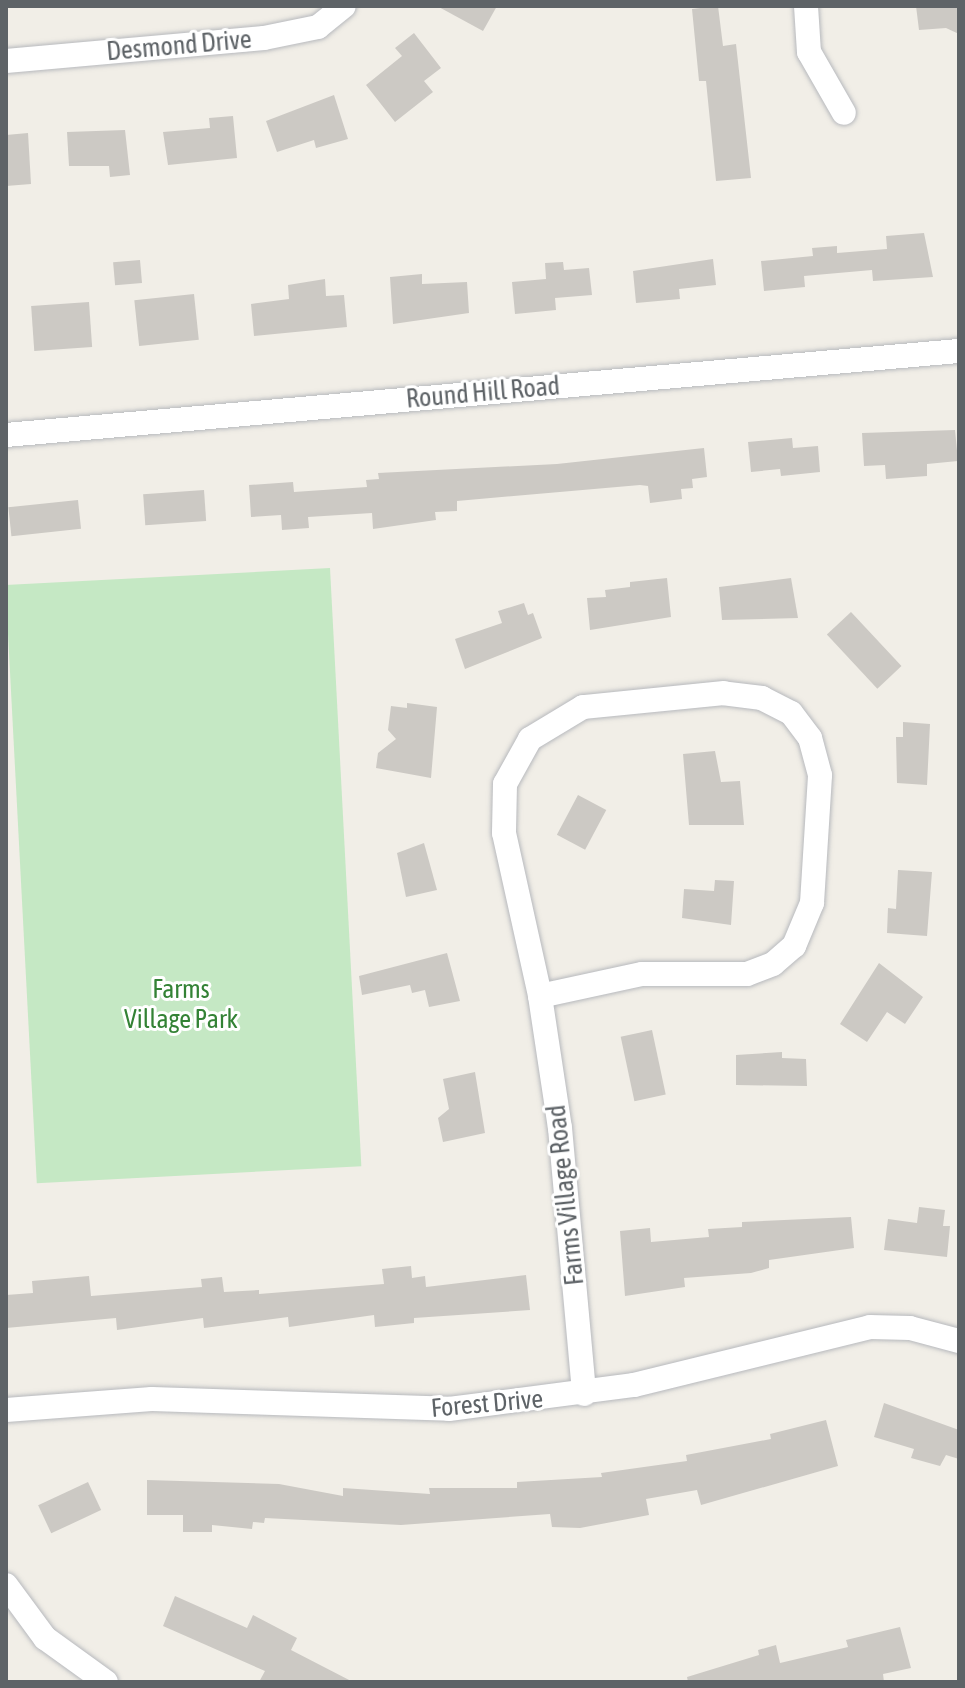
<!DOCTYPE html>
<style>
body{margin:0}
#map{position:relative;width:965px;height:1688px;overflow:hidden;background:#f1eee7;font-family:"Asap Condensed",sans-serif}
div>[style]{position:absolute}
.green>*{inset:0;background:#c5e8c4;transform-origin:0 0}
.building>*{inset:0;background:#ccc9c4;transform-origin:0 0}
.roads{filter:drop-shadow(0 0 2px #b7b9bd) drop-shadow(0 0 2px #b7b9bd)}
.minor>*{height:24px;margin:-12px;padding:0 12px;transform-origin:12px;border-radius:12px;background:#fff}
span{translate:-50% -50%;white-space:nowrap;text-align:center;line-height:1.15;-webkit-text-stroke:6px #fff;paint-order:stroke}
.street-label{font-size:26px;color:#5e6367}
.park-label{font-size:26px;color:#338235}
.frame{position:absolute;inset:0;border:8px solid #5e6367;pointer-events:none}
</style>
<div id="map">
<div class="green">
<div style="left:330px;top:568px;width:599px;height:325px;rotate:87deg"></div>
</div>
<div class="building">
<div style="clip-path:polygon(437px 6px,497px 6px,483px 31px)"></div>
<div style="clip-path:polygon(718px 6px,723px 46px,736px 44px,751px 178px,716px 181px,706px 81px,699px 81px,692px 9px)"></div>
<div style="clip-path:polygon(916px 6px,959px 6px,959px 34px,946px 28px,919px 30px)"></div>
<div style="clip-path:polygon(414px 33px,441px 68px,424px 81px,433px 92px,395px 122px,366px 85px,402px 56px,395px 48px)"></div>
<div style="clip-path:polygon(334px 95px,348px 139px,316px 148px,314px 140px,277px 152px,266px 121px)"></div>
<div style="clip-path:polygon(233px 116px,237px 158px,168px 165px,163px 132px,210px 128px,209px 118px)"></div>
<div style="clip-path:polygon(125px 130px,130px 175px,110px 177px,109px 166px,69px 166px,67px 132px)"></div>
<div style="clip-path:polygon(28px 133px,31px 184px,6px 186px,6px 135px)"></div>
<div style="clip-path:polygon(924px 233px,933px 277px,873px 281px,872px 270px,804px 276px,805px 287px,764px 291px,761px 261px,813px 256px,812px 248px,837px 246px,837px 253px,887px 249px,886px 236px)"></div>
<div style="clip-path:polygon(713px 259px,716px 285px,679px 289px,680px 299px,636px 303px,633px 271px)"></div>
<div style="left:140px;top:260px;width:23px;height:27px;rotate:85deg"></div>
<div style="clip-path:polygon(563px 262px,564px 270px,589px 268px,592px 295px,555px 298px,556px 310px,515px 314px,512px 282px,546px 279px,545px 263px)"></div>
<div style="clip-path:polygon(422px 274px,422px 284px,467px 282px,469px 313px,393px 324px,390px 277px)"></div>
<div style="clip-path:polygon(325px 279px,326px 296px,344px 295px,347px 327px,254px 336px,251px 304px,289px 299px,288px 285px)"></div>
<div style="left:194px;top:294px;width:46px;height:60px;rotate:84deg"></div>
<div style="left:89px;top:302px;width:45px;height:58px;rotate:86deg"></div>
<div style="clip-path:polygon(955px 430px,958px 461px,927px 464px,927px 476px,886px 479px,885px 465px,864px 466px,862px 433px)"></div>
<div style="clip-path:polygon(792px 438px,793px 448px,818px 446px,820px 472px,781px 476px,780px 469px,751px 472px,748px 442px)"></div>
<div style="clip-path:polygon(704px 448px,707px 477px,692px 479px,693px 488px,681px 489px,682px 499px,650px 503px,648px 486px,640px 485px,457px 501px,457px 511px,435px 512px,436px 520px,373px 529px,372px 513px,308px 517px,309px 528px,282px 530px,281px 515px,251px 517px,249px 485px,293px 482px,294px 492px,367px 487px,366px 480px,379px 479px,378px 473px,557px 464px)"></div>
<div style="left:204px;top:490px;width:31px;height:61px;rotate:86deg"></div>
<div style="left:78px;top:500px;width:29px;height:70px;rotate:84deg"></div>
<div style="clip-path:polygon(667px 578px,671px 617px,590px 630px,587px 598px,606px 597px,605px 590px,630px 587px,630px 582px)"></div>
<div style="clip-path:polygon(791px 578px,798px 618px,722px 620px,719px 587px)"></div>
<div style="clip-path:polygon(524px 603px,528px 615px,533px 613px,542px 638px,465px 669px,455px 639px,502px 623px,498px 611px)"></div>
<div style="left:851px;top:612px;width:74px;height:33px;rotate:47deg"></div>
<div style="clip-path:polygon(407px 703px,437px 707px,431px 778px,376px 768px,378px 753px,396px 739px,388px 730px,391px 706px,407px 708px)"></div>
<div style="clip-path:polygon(903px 722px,930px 724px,927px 785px,897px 783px,896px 737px,903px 737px)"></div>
<div style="clip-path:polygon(715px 751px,721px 782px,740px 781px,744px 825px,689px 825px,683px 754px)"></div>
<div style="left:578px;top:795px;width:32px;height:45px;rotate:28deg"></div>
<div style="clip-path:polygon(424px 843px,437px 890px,406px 897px,397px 853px)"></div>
<div style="clip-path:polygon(898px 870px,932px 872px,927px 936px,887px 933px,888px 908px,896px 909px)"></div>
<div style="clip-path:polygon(715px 880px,734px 881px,731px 925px,682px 918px,684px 889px,714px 891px)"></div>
<div style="clip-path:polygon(447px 953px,460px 1001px,429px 1007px,425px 990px,412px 993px,410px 985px,362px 995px,359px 976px)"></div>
<div style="clip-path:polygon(879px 963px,923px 997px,905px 1024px,887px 1012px,867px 1042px,840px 1024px)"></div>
<div style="left:652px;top:1030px;width:66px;height:32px;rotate:78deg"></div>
<div style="clip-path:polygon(782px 1052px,782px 1058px,806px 1059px,807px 1086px,736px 1085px,736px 1055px)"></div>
<div style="clip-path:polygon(475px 1072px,485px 1133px,443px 1142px,438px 1118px,449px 1109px,443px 1079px)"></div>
<div style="clip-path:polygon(919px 1207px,945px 1210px,943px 1226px,950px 1226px,947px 1257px,884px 1250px,888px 1219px,917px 1223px)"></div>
<div style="clip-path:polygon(851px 1217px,854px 1248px,769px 1260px,769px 1268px,751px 1273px,684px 1278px,685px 1287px,625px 1296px,620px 1231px,650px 1228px,651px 1242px,709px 1237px,708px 1229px,742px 1227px,742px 1222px)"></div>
<div style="clip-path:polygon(411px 1266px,412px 1278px,425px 1276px,426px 1287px,526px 1275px,530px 1310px,414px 1318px,414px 1323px,375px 1327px,374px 1315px,289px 1327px,288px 1317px,204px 1328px,203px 1318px,117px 1330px,116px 1318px,6px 1328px,6px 1295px,33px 1293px,32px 1281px,89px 1276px,91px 1296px,202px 1287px,201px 1279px,222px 1277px,224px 1292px,259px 1290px,259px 1294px,384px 1284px,382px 1269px)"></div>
<div style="clip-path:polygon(884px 1403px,959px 1430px,959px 1459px,946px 1455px,940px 1466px,911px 1458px,914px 1449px,874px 1437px)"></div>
<div style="clip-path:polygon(826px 1420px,838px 1466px,701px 1505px,697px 1490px,646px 1499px,649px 1515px,580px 1528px,552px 1527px,550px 1514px,401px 1525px,265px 1518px,264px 1523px,253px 1522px,252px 1529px,212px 1525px,212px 1532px,183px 1532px,183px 1515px,147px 1515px,147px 1480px,279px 1484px,343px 1496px,343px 1488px,430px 1494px,429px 1488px,517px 1488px,517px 1482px,602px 1477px,601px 1473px,687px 1461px,686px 1455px,771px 1439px,770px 1434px)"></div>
<div style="left:88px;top:1482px;width:31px;height:55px;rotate:65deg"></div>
<div style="clip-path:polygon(175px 1596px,247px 1628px,253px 1615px,297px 1638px,291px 1650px,353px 1682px,259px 1682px,265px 1671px,163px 1626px)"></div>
<div style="clip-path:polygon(900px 1627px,911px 1668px,883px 1674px,884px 1682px,688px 1682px,687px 1677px,759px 1655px,758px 1650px,776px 1645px,780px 1663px,848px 1647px,846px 1640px)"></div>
</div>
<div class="roads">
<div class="minor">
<div style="left:806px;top:6px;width:46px;rotate:86.3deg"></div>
<div style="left:809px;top:52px;width:70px;rotate:60.2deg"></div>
<div style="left:6px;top:61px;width:259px;rotate:-5.1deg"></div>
<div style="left:264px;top:38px;width:55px;rotate:-11.5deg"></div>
<div style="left:318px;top:27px;width:33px;rotate:-39deg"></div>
<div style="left:6px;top:435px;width:957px;rotate:-5.04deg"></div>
<div style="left:540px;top:996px;width:104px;rotate:-12.2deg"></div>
<div style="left:642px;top:974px;width:105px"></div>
<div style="left:747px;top:974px;width:28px;rotate:-21deg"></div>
<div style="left:773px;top:964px;width:28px;rotate:-41deg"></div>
<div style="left:794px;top:946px;width:47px;rotate:-67.3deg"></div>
<div style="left:812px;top:903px;width:128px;rotate:-86.4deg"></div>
<div style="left:820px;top:775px;width:38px;rotate:-105deg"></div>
<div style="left:810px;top:738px;width:31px;rotate:-127deg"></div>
<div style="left:791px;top:713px;width:33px;rotate:-153deg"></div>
<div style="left:762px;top:698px;width:38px;rotate:-173deg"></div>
<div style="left:724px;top:693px;width:142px;rotate:174.3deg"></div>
<div style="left:583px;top:707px;width:62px;rotate:148.9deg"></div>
<div style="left:530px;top:739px;width:51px;rotate:119.1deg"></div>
<div style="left:505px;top:784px;width:49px;rotate:91.2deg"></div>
<div style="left:504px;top:833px;width:167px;rotate:77.5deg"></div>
<div style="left:540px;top:996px;width:134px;rotate:81.4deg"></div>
<div style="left:560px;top:1128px;width:267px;rotate:84.8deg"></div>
<div style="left:6px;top:1410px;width:146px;rotate:-4.3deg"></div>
<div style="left:152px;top:1399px;width:297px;rotate:1.9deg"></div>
<div style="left:449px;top:1409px;width:187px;rotate:-7.4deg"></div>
<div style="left:634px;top:1385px;width:243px;rotate:-13.8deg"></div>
<div style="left:870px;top:1327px;width:40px;rotate:1.4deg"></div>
<div style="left:910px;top:1328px;width:51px;rotate:14.9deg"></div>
<div style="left:6px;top:1585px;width:66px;rotate:53.7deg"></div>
<div style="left:45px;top:1638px;width:75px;rotate:35.8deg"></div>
</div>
</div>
<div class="street-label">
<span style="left:179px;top:46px;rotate:-5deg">Desmond Drive</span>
<span style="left:483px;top:393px;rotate:-5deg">Round Hill Road</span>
<span style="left:566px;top:1195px;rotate:-96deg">Farms Village Road</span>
<span style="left:487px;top:1404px;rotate:-5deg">Forest Drive</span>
</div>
<div class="park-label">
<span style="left:181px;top:1005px">Farms<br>Village Park</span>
</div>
<div class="frame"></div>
</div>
